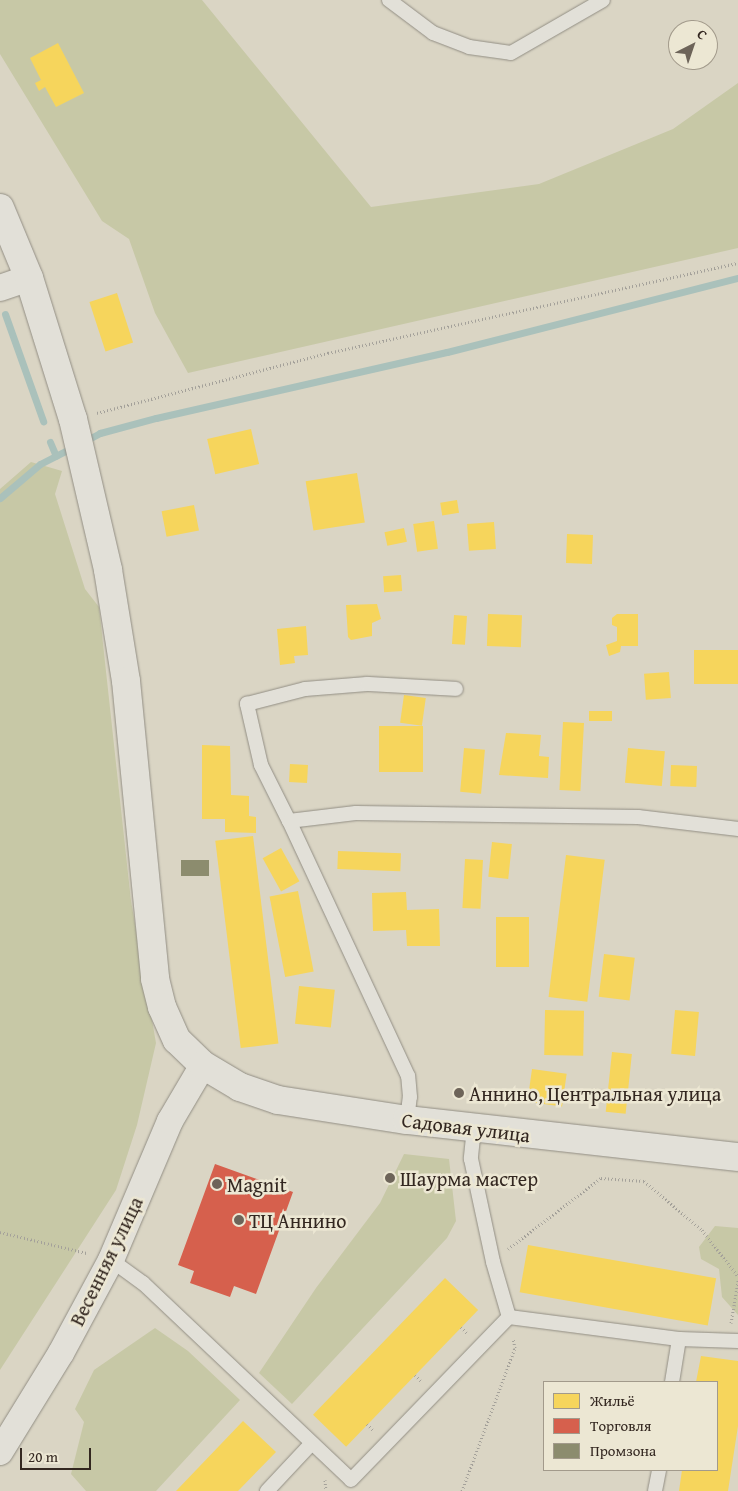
<!DOCTYPE html>
<meta charset="utf-8">
<style>
body{margin:0}
#map{position:relative;width:738px;height:1491px;overflow:hidden;background:#dad5c4;font-family:"Gentium Book Plus",serif}
div>[style]{position:absolute}
.green>*{inset:0;background:#c7c8a6}
.homes>*{inset:0;background:#f6d55c;transform-origin:0 0}
.shops>*{inset:0;background:#d6604d}
.industry>*{inset:0;background:#8c8c6e;transform-origin:0 0}
.stream>*{height:7px;margin:-3.5px;padding:0 3.5px;transform-origin:3.5px;border-radius:3.5px;background:#aac1bb}
.path>*{height:3px;margin-top:-1.5px;transform-origin:0;background:repeating-linear-gradient(90deg,#a4a19a 0 1px,transparent 0 3.5px)}
.roads{filter:drop-shadow(0 0 1px #928e84) drop-shadow(0 0 1px #928e84)}
.lane>*{height:14px;margin:-7px;padding:0 7px;transform-origin:7px;border-radius:7px;background:#e2e0d8}
.street>*{height:26px;margin:-13px;padding:0 13px;transform-origin:13px;border-radius:13px;background:#e2e0d8}
.secondary>*{height:28px;margin:-14px;padding:0 14px;transform-origin:14px;border-radius:14px;background:#e2e0d8}
.dots>*{width:14px;height:14px;translate:-50% -50%;box-sizing:border-box;border:2px solid #ece7d3;border-radius:50%}
span{translate:-50% -50%;white-space:nowrap;text-align:center;line-height:1.15;-webkit-text-stroke:5px #ece7d3;paint-order:stroke}
.poi-label{font-size:20px;color:#332720}
.left{translate:0 -50%;text-align:left}
.street-label{font-size:20px;color:#332720}
.legend{position:absolute;left:543px;top:1381px;width:175px;height:90px;box-sizing:border-box;background:#ece7d3;border:1px solid #a29a8b;margin:0;padding:6px 9px;list-style:none;font-size:15px;color:#332720}
.legend li{display:flex;align-items:center;gap:10px;height:25px}
.legend b{width:25px;border:1px solid #a29a8b}
.north{position:absolute;left:668px;top:20px;width:50px;height:50px;box-sizing:border-box;background:#ece7d3;border:1px solid #a29a8b;border-radius:50%;rotate:41deg;font-size:14px;font-weight:700;line-height:20px;text-align:center;color:#332720}
.north::after{content:'';display:block;margin:auto;width:18px;height:22px;background:#6d6459;clip-path:polygon(50% 0,100% 100%,50% 72%,0 100%)}
.scale{position:absolute;left:20px;top:1448px;width:71px;height:22px;box-sizing:border-box;border:2px solid #332720;border-top:0;padding-left:6px;font-size:15px;line-height:18px;white-space:nowrap;color:#332720;-webkit-text-stroke:4px #ece7d3;paint-order:stroke}
</style>
<div id="map">
<div class="green">
<div style="clip-path:polygon(0 0,202px 0,371px 207px,539px 184px,673px 129px,738px 83px,738px 248px,188px 373px,155px 313px,129px 239px,102px 221px,0 54px)"></div>
<div style="clip-path:polygon(31px 462px,62px 471px,55px 494px,85px 589px,99px 607px,131px 901px,156px 1043px,137px 1125px,116px 1190px,0 1370px,0 489px)"></div>
<div style="clip-path:polygon(404px 1154px,449px 1159px,456px 1221px,447px 1238px,292px 1404px,259px 1373px,316px 1288px,380px 1203px)"></div>
<div style="clip-path:polygon(715px 1226px,738px 1228px,738px 1315px,722px 1297px,719px 1269px,701px 1259px,699px 1247px)"></div>
<div style="clip-path:polygon(155px 1328px,188px 1351px,240px 1400px,156px 1491px,86px 1491px,71px 1474px,84px 1422px,75px 1409px,94px 1370px)"></div>
</div>
<div class="homes">
<div style="clip-path:polygon(58px 43px,84px 93px,56px 107px,45px 87px,39px 91px,35px 83px,41px 80px,30px 58px)"></div>
<div style="left:117px;top:293px;width:52px;height:29px;rotate:72deg"></div>
<div style="left:251px;top:429px;width:36px;height:45px;rotate:77deg"></div>
<div style="left:357px;top:473px;width:50px;height:52px;rotate:81deg"></div>
<div style="left:457px;top:500px;width:13px;height:17px;rotate:81deg"></div>
<div style="left:194px;top:505px;width:26px;height:33px;rotate:79deg"></div>
<div style="left:434px;top:521px;width:28px;height:21px;rotate:82deg"></div>
<div style="left:494px;top:522px;width:27px;height:27px;rotate:86deg"></div>
<div style="left:404px;top:528px;width:14px;height:20px;rotate:78deg"></div>
<div style="left:567px;top:534px;width:26px;height:29px;rotate:2deg"></div>
<div style="left:401px;top:575px;width:16px;height:18px;rotate:86deg"></div>
<div style="clip-path:polygon(377px 604px,381px 619px,372px 623px,372px 636px,351px 640px,348px 637px,346px 605px)"></div>
<div style="left:488px;top:614px;width:34px;height:32px;rotate:2deg"></div>
<div style="clip-path:polygon(617px 614px,638px 614px,638px 646px,621px 646px,620px 652px,609px 656px,606px 645px,617px 641px,617px 627px,612px 625px,612px 618px)"></div>
<div style="left:454px;top:615px;width:13px;height:29px;rotate:4deg"></div>
<div style="clip-path:polygon(306px 626px,308px 655px,294px 656px,295px 663px,280px 665px,277px 629px)"></div>
<div style="left:738px;top:650px;width:34px;height:44px;rotate:90deg"></div>
<div style="left:669px;top:672px;width:26px;height:25px;rotate:86deg"></div>
<div style="left:404px;top:695px;width:22px;height:28px;rotate:8deg"></div>
<div style="left:612px;top:711px;width:10px;height:23px;rotate:90deg"></div>
<div style="left:563px;top:722px;width:21px;height:68px;rotate:3deg"></div>
<div style="left:379px;top:726px;width:44px;height:46px"></div>
<div style="clip-path:polygon(506px 733px,541px 735px,539px 756px,549px 757px,548px 778px,499px 775px)"></div>
<div style="clip-path:polygon(202px 745px,230px 746px,231px 795px,249px 796px,249px 816px,256px 817px,256px 833px,225px 832px,225px 819px,202px 819px)"></div>
<div style="left:464px;top:748px;width:21px;height:44px;rotate:5deg"></div>
<div style="left:628px;top:748px;width:37px;height:35px;rotate:5deg"></div>
<div style="left:290px;top:764px;width:18px;height:18px;rotate:3deg"></div>
<div style="left:671px;top:765px;width:26px;height:21px;rotate:2deg"></div>
<div style="left:253px;top:836px;width:209px;height:38px;rotate:83deg"></div>
<div style="left:492px;top:842px;width:20px;height:35px;rotate:6deg"></div>
<div style="left:281px;top:848px;width:38px;height:21px;rotate:61deg"></div>
<div style="left:338px;top:851px;width:63px;height:18px;rotate:2deg"></div>
<div style="left:566px;top:855px;width:39px;height:143px;rotate:7deg"></div>
<div style="left:465px;top:859px;width:18px;height:49px;rotate:3deg"></div>
<div style="left:298px;top:891px;width:82px;height:29px;rotate:79deg"></div>
<div style="clip-path:polygon(406px 892px,407px 910px,439px 909px,440px 946px,407px 946px,406px 930px,373px 931px,372px 893px)"></div>
<div style="left:496px;top:917px;width:33px;height:50px"></div>
<div style="left:604px;top:954px;width:31px;height:43px;rotate:7deg"></div>
<div style="left:299px;top:986px;width:36px;height:38px;rotate:6deg"></div>
<div style="left:545px;top:1010px;width:39px;height:45px;rotate:1deg"></div>
<div style="left:675px;top:1010px;width:24px;height:44px;rotate:5deg"></div>
<div style="left:612px;top:1052px;width:20px;height:60px;rotate:6deg"></div>
<div style="left:532px;top:1069px;width:35px;height:33px;rotate:8deg"></div>
<div style="left:528px;top:1245px;width:191px;height:48px;rotate:10deg"></div>
<div style="left:445px;top:1278px;width:46px;height:190px;rotate:44deg"></div>
<div style="clip-path:polygon(701px 1356px,738px 1361px,738px 1426px,728px 1491px,679px 1491px,682px 1470px,717px 1470px,717px 1382px,696px 1382px)"></div>
<div style="clip-path:polygon(243px 1421px,276px 1452px,238px 1491px,176px 1491px)"></div>
</div>
<div class="shops">
<div style="clip-path:polygon(215px 1164px,293px 1192px,256px 1294px,234px 1286px,230px 1297px,190px 1283px,194px 1271px,178px 1265px)"></div>
</div>
<div class="industry">
<div style="left:209px;top:860px;width:16px;height:28px;rotate:90deg"></div>
</div>
<div class="stream">
<div style="left:5px;top:314px;width:114px;rotate:70.4deg"></div>
<div style="left:85px;top:441px;width:17px;rotate:-28deg"></div>
<div style="left:100px;top:433px;width:58px;rotate:-15deg"></div>
<div style="left:156px;top:418px;width:298px;rotate:-12.8deg"></div>
<div style="left:447px;top:352px;width:300px;rotate:-14.3deg"></div>
<div style="left:50px;top:442px;width:15px;rotate:67deg"></div>
<div style="left:0;top:498px;width:52px;rotate:-40.4deg"></div>
<div style="left:40px;top:464px;width:37px;rotate:-27deg"></div>
</div>
<div class="path">
<div style="left:97px;top:413px;width:239px;rotate:-14.6deg"></div>
<div style="left:328px;top:353px;width:420px;rotate:-12.4deg"></div>
<div style="left:0;top:1232px;width:89px;rotate:13.6deg"></div>
<div style="left:508px;top:1249px;width:117px;rotate:-37.4deg"></div>
<div style="left:601px;top:1178px;width:43px;rotate:4deg"></div>
<div style="left:644px;top:1181px;width:76px;rotate:40.2deg"></div>
<div style="left:702px;top:1230px;width:58px;rotate:52deg"></div>
<div style="left:731px;top:1323px;width:43px;rotate:-80.5deg"></div>
<div style="left:461px;top:1327px;width:10px;rotate:45deg"></div>
<div style="left:415px;top:1375px;width:8px;rotate:45deg"></div>
<div style="left:367px;top:1424px;width:8px;rotate:45deg"></div>
<div style="left:325px;top:1480px;width:11px;rotate:85deg"></div>
<div style="left:462px;top:1491px;width:153px;rotate:-69.7deg"></div>
<div style="left:515px;top:1348px;width:10px;rotate:-101deg"></div>
</div>
<div class="roads">
<div class="lane">
<div style="left:389px;top:0;width:55px;rotate:36.9deg"></div>
<div style="left:433px;top:33px;width:39px;rotate:21deg"></div>
<div style="left:469px;top:47px;width:42px;rotate:8.1deg"></div>
<div style="left:511px;top:53px;width:106px;rotate:-29.9deg"></div>
<div style="left:289px;top:821px;width:63px;rotate:-116.6deg"></div>
<div style="left:261px;top:765px;width:63px;rotate:-102.9deg"></div>
<div style="left:247px;top:704px;width:60px;rotate:-14.5deg"></div>
<div style="left:305px;top:689px;width:62px;rotate:-4.6deg"></div>
<div style="left:367px;top:684px;width:89px;rotate:3.2deg"></div>
<div style="left:407px;top:1120px;width:23px;rotate:-83deg"></div>
<div style="left:410px;top:1097px;width:21px;rotate:-95deg"></div>
<div style="left:408px;top:1076px;width:281px;rotate:-115deg"></div>
<div style="left:289px;top:821px;width:67px;rotate:-6.8deg"></div>
<div style="left:356px;top:813px;width:282px;rotate:0.8deg"></div>
<div style="left:638px;top:817px;width:101px;rotate:6.8deg"></div>
<div style="left:474px;top:1128px;width:31px;rotate:96deg"></div>
<div style="left:471px;top:1159px;width:105px;rotate:77.9deg"></div>
<div style="left:493px;top:1262px;width:57px;rotate:73.8deg"></div>
<div style="left:111px;top:1260px;width:39px;rotate:36deg"></div>
<div style="left:143px;top:1283px;width:286px;rotate:43.4deg"></div>
<div style="left:351px;top:1480px;width:227px;rotate:-45.9deg"></div>
<div style="left:509px;top:1317px;width:171px;rotate:7.4deg"></div>
<div style="left:679px;top:1339px;width:44px;rotate:99.2deg"></div>
<div style="left:679px;top:1339px;width:59px;rotate:1.9deg"></div>
<div style="left:267px;top:1491px;width:64px;rotate:-46.9deg"></div>
<div style="left:655px;top:1491px;width:21px;rotate:-79deg"></div>
</div>
<div class="street">
<div style="left:0;top:288px;width:31px;rotate:-19deg"></div>
<div style="left:0;top:1452px;width:116px;rotate:-58.4deg"></div>
<div style="left:61px;top:1353px;width:106px;rotate:-61.7deg"></div>
<div style="left:111px;top:1260px;width:151px;rotate:-67deg"></div>
<div style="left:170px;top:1121px;width:65px;rotate:-59.5deg"></div>
</div>
<div class="secondary">
<div style="left:0;top:208px;width:76px;rotate:67.5deg"></div>
<div style="left:29px;top:278px;width:148px;rotate:72.7deg"></div>
<div style="left:73px;top:419px;width:155px;rotate:76.9deg"></div>
<div style="left:108px;top:570px;width:112px;rotate:80.8deg"></div>
<div style="left:126px;top:681px;width:299px;rotate:84.4deg"></div>
<div style="left:155px;top:979px;width:29px;rotate:76deg"></div>
<div style="left:162px;top:1007px;width:36px;rotate:66deg"></div>
<div style="left:177px;top:1040px;width:36px;rotate:44deg"></div>
<div style="left:203px;top:1065px;width:43px;rotate:30.7deg"></div>
<div style="left:240px;top:1087px;width:40px;rotate:18.9deg"></div>
<div style="left:278px;top:1100px;width:131px;rotate:8.8deg"></div>
<div style="left:407px;top:1120px;width:333px;rotate:6.4deg"></div>
</div>
</div>
<div class="dots">
<div style="left:459px;top:1093px;background:#6d6459"></div>
<div style="left:390px;top:1178px;background:#6d6459"></div>
<div style="left:217px;top:1184px;background:#6d6459"></div>
<div style="left:239px;top:1220px;background:#6d6459"></div>
</div>
<div class="poi-label">
<span class="left" style="left:469px;top:1093px">Аннино, Центральная улица</span>
<span class="left" style="left:400px;top:1178px">Шаурма мастер</span>
<span class="left" style="left:227px;top:1184px">Magnit</span>
<span class="left" style="left:249px;top:1220px">ТЦ Аннино</span>
</div>
<div class="street-label">
<span style="left:466px;top:1127px;rotate:7deg">Садовая улица</span>
<span style="left:106px;top:1261px;rotate:-64deg">Весенняя улица</span>
</div>
<ul class="legend">
<li><b style="height:14px;background:#f6d55c"></b>Жильё</li>
<li><b style="height:14px;background:#d6604d"></b>Торговля</li>
<li><b style="height:14px;background:#8c8c6e"></b>Промзона</li>
</ul>
<div class="north">С</div>
<div class="scale">20 m</div>
</div>
